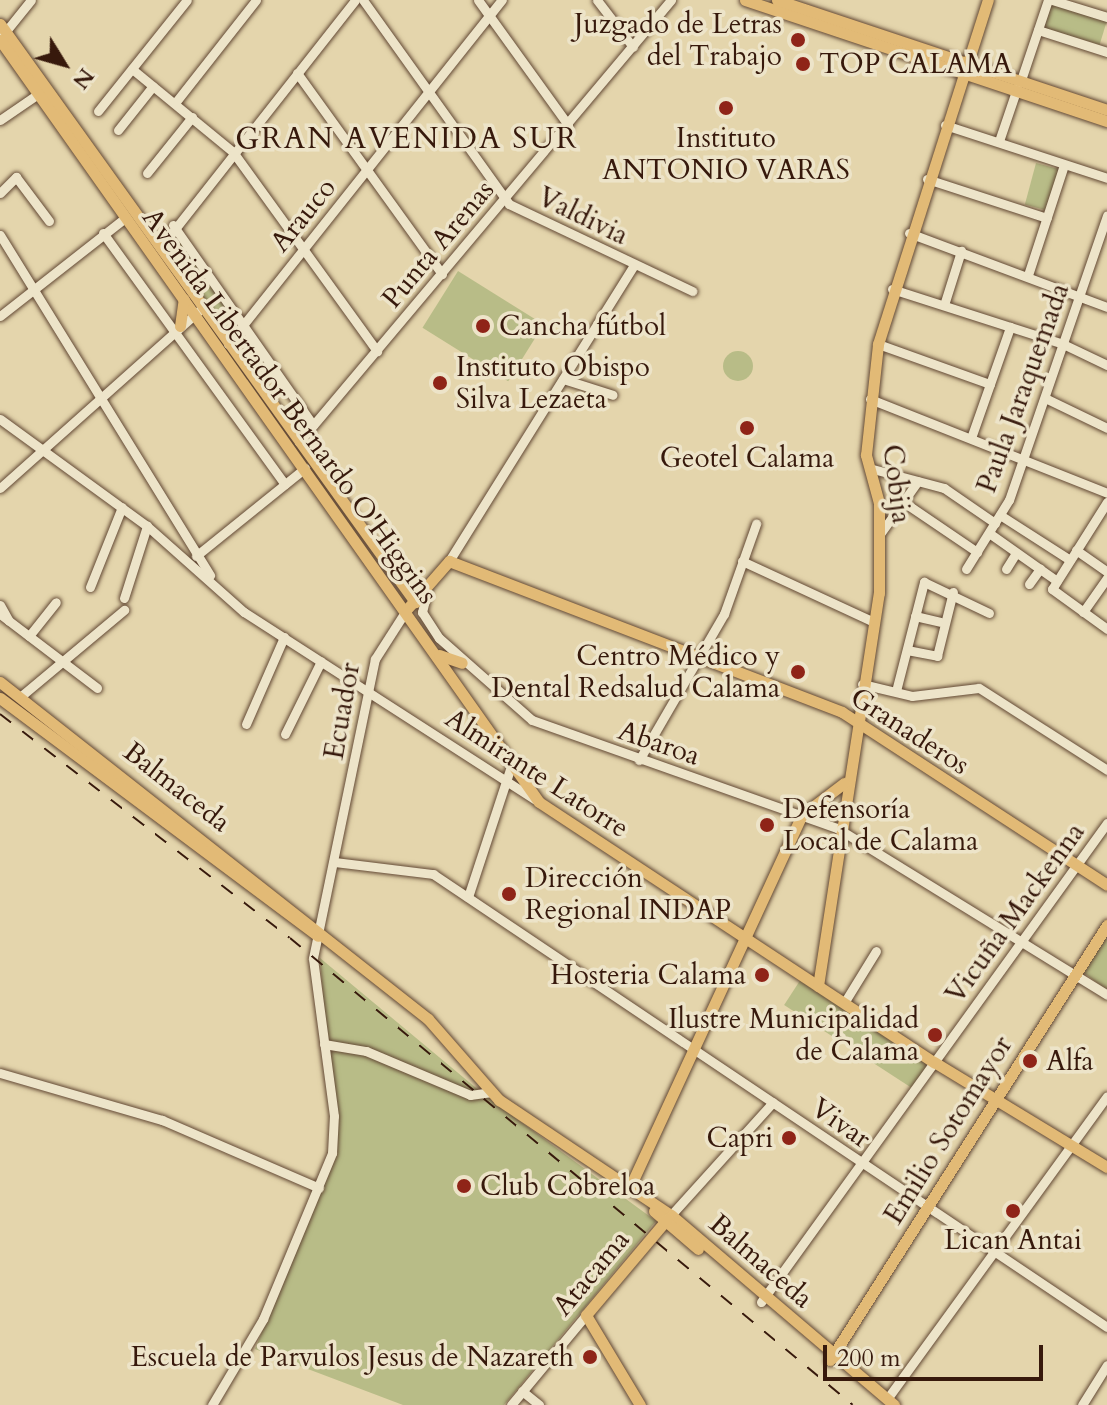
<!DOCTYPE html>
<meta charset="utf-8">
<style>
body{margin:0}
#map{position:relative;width:1107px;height:1405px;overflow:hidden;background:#e4d5ac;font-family:Cardo,serif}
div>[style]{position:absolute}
.green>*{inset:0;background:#b8bc87;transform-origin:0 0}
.round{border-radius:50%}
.roads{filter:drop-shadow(0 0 2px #624834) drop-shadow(0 0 2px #624834)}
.minor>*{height:9px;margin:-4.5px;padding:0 4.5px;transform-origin:4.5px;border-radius:4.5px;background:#ede4c9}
.major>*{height:11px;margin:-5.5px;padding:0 5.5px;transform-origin:5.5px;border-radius:5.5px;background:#e2ba76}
.rail>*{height:2px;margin-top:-1px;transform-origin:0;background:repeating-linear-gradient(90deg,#37190c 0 14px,transparent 0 28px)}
.dots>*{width:22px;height:22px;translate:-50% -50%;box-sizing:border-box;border:4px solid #ede4c9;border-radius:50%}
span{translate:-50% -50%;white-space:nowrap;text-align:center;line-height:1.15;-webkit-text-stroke:7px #ede4c9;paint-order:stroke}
.poi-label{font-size:28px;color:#37190c}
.right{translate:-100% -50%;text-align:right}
.left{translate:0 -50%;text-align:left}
.street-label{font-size:28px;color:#37190c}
.neighbourhood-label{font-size:30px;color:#37190c;letter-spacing:2px}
.north{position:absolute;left:24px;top:24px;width:80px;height:80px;-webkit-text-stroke:6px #ede4c9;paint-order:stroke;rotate:127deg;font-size:22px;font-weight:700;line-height:32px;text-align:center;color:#37190c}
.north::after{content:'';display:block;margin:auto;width:28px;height:36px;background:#37190c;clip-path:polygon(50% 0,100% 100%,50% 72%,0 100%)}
.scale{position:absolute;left:823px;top:1345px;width:220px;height:36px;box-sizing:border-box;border:4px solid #37190c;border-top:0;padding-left:10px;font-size:24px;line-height:28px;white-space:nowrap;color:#37190c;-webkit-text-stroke:6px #ede4c9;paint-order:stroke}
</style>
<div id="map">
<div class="green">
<div style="left:1052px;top:2px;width:58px;height:27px;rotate:17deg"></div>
<div style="left:1036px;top:163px;width:24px;height:43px;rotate:15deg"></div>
<div style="clip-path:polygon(173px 225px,241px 328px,229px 337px,162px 245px)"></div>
<div style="left:458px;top:271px;width:101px;height:67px;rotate:32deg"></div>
<div class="round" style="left:723px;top:351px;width:30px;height:30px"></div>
<div style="clip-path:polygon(1107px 933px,1107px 990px,1084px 973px)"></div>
<div style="clip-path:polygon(320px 958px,487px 1097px,656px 1221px,504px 1405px,403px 1405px,255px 1349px,335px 1151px)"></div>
<div style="left:801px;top:979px;width:155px;height:31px;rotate:33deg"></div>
</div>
<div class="roads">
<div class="minor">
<div style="left:363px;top:0;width:251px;rotate:54.4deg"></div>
<div style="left:509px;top:204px;width:203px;rotate:25.4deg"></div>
<div style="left:478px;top:0;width:154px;rotate:54.2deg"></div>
<div style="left:597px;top:0;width:59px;rotate:52.5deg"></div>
<div style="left:1052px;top:0;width:58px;rotate:17.2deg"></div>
<div style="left:1038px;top:30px;width:72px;rotate:17.7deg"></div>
<div style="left:2px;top:36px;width:46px;rotate:-51.1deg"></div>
<div style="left:132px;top:69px;width:131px;rotate:39.4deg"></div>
<div style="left:233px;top:152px;width:246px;rotate:54.1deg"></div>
<div style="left:297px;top:73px;width:248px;rotate:54.2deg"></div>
<div style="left:1021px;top:80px;width:84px;rotate:-71.4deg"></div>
<div style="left:175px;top:103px;width:131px;rotate:-51.8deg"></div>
<div style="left:98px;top:111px;width:142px;rotate:-51.3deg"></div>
<div style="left:0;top:120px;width:46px;rotate:-34.4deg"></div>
<div style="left:945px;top:125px;width:170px;rotate:18.1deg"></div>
<div style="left:118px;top:130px;width:56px;rotate:-51.5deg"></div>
<div style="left:999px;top:141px;width:56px;rotate:-71.2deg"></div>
<div style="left:147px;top:173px;width:72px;rotate:-51.2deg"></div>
<div style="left:927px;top:179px;width:126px;rotate:18deg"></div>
<div style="left:0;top:193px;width:23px;rotate:-45deg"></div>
<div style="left:16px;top:177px;width:55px;rotate:53.1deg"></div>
<div style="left:173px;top:225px;width:244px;rotate:55deg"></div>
<div style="left:103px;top:233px;width:310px;rotate:54.1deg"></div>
<div style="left:909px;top:233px;width:211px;rotate:20.5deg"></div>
<div style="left:0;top:235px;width:400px;rotate:58.3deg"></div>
<div style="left:160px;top:248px;width:315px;rotate:-51.8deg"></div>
<div style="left:1028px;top:275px;width:116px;rotate:-71.9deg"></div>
<div style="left:892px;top:289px;width:180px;rotate:17.8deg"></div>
<div style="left:1063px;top:344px;width:49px;rotate:25.5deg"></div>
<div style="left:944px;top:305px;width:57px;rotate:-72.5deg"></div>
<div style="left:0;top:316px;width:159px;rotate:-38.1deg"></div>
<div style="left:228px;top:344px;width:440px;rotate:-51.5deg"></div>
<div style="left:878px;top:344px;width:119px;rotate:19.7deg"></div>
<div style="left:563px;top:379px;width:52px;rotate:17.7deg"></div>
<div style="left:1045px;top:398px;width:69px;rotate:25.8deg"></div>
<div style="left:870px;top:399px;width:255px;rotate:21.6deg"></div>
<div style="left:0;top:419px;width:182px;rotate:36.1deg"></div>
<div style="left:147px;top:526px;width:130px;rotate:41.6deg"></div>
<div style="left:244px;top:612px;width:347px;rotate:32.8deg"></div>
<div style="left:971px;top:438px;width:118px;rotate:-70.6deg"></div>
<div style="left:299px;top:442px;width:578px;rotate:-49.92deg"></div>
<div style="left:869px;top:468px;width:78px;rotate:14.9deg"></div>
<div style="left:944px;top:488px;width:62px;rotate:34.5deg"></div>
<div style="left:0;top:488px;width:271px;rotate:-41.7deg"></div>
<div style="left:902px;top:501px;width:91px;rotate:34.2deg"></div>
<div style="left:1107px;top:502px;width:103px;rotate:122.3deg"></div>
<div style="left:1052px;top:589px;width:68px;rotate:36deg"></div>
<div style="left:1000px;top:515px;width:83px;rotate:32.7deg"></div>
<div style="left:989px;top:533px;width:83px;rotate:35.2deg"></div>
<div style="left:880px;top:534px;width:65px;rotate:-54.4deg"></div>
<div style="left:1076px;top:550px;width:38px;rotate:35deg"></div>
<div style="left:196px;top:556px;width:140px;rotate:-38.9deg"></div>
<div style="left:449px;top:561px;width:349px;rotate:-58deg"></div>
<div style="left:742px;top:561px;width:145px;rotate:24.8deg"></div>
<div style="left:966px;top:569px;width:81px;rotate:-58.1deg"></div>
<div style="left:1009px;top:500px;width:301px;rotate:-71deg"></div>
<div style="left:1006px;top:569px;width:19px;rotate:-58deg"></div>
<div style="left:1029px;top:584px;width:19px;rotate:-54deg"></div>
<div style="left:90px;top:587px;width:86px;rotate:-68.2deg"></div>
<div style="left:427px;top:592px;width:21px;rotate:104deg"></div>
<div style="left:422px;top:612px;width:31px;rotate:57deg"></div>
<div style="left:439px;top:638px;width:124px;rotate:41.4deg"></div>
<div style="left:532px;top:720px;width:324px;rotate:19.5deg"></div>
<div style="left:837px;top:828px;width:317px;rotate:31.7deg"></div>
<div style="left:124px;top:598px;width:76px;rotate:-72.3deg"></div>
<div style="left:0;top:605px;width:18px;rotate:61deg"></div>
<div style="left:1083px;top:612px;width:42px;rotate:-54.8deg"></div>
<div style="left:0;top:614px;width:122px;rotate:37.3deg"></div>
<div style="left:915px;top:616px;width:26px;rotate:13deg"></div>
<div style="left:29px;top:636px;width:43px;rotate:-51.5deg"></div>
<div style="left:907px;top:650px;width:31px;rotate:11deg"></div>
<div style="left:937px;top:656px;width:66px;rotate:-76deg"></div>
<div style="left:862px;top:684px;width:51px;rotate:13.5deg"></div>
<div style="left:912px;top:696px;width:67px;rotate:-6.8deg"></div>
<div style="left:979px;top:688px;width:152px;rotate:32.6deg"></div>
<div style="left:896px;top:691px;width:113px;rotate:-75.6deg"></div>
<div style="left:924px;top:582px;width:72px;rotate:25.5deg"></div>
<div style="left:20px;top:697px;width:136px;rotate:-39.9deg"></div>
<div style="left:246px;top:724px;width:95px;rotate:-66.4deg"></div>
<div style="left:285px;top:734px;width:81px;rotate:-63.7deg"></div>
<div style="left:639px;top:760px;width:169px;rotate:-59.8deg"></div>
<div style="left:724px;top:614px;width:96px;rotate:-70.4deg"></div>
<div style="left:335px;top:862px;width:99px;rotate:7deg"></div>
<div style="left:433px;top:874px;width:812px;rotate:33.91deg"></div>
<div style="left:468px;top:897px;width:141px;rotate:-71.8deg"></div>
<div style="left:844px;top:1003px;width:61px;rotate:-58.4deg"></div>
<div style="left:324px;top:1044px;width:43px;rotate:9.5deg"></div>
<div style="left:366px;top:1051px;width:113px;rotate:22.9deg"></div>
<div style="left:470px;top:1095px;width:22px;rotate:-8deg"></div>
<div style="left:0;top:1073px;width:169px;rotate:16.2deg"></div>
<div style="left:162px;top:1120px;width:171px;rotate:23.4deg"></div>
<div style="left:671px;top:1215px;width:152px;rotate:-47.9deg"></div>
<div style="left:761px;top:1302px;width:591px;rotate:-54.16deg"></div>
<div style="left:522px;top:1391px;width:22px;rotate:39deg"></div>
<div style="left:887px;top:1399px;width:374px;rotate:-54deg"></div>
<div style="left:212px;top:1405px;width:100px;rotate:-59.3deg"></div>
<div style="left:263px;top:1319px;width:180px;rotate:-67.4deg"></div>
<div style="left:332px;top:1153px;width:37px;rotate:-87deg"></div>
<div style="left:334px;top:1116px;width:159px;rotate:-97.6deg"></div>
<div style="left:313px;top:958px;width:305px;rotate:-78.3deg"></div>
<div style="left:375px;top:659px;width:59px;rotate:-57.4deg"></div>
<div style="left:511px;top:1405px;width:117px;rotate:-50.2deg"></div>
<div style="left:1082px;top:1405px;width:47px;rotate:-58deg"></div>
</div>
<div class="major">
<div style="left:745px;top:0;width:382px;rotate:18.5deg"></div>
<div style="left:777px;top:0;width:348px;rotate:18.4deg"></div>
<div style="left:0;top:24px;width:712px;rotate:54.32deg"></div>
<div style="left:0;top:40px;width:933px;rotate:54.73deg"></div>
<div style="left:539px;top:802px;width:473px;rotate:33.4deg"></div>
<div style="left:934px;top:1062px;width:202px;rotate:31.3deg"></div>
<div style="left:180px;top:326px;width:27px;rotate:-82deg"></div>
<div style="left:407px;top:609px;width:64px;rotate:-48.8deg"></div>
<div style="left:449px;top:561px;width:421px;rotate:21deg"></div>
<div style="left:842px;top:712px;width:316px;rotate:33.1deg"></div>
<div style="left:439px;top:655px;width:24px;rotate:19deg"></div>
<div style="left:0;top:682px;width:545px;rotate:38.22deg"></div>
<div style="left:428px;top:1019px;width:108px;rotate:48.8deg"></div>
<div style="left:499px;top:1100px;width:207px;rotate:33.8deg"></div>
<div style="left:671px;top:1215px;width:293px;rotate:40.4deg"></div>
<div style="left:0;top:698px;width:397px;rotate:36.8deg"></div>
<div style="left:818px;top:986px;width:398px;rotate:-81.2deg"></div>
<div style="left:879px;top:593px;width:90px;rotate:-90deg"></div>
<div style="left:879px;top:503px;width:50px;rotate:-105.2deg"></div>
<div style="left:866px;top:455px;width:112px;rotate:-83.8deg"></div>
<div style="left:878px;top:344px;width:361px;rotate:-72.3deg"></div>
<div style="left:629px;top:1189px;width:412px;rotate:-65.2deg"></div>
<div style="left:802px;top:815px;width:53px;rotate:-37.3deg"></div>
<div style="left:654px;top:1211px;width:58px;rotate:40.8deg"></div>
<div style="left:830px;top:1360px;width:516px;rotate:-57.51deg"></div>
<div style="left:640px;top:1405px;width:105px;rotate:-121deg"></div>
<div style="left:586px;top:1315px;width:127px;rotate:-49.8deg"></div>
</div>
</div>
<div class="rail">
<div style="left:0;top:714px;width:366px;rotate:37.7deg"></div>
<div style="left:290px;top:938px;width:731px;rotate:39.68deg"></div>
</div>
<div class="dots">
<div style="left:798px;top:40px;background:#8f2418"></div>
<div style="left:803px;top:64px;background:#8f2418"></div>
<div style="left:726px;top:108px;background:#8f2418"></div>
<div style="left:483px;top:326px;background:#8f2418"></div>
<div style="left:440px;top:383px;background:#8f2418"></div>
<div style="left:747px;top:428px;background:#8f2418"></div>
<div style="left:798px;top:672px;background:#8f2418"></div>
<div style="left:767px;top:825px;background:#8f2418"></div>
<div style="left:509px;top:894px;background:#8f2418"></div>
<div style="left:762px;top:975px;background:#8f2418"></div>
<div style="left:935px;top:1035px;background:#8f2418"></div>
<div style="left:1030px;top:1061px;background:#8f2418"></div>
<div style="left:789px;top:1138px;background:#8f2418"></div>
<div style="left:464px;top:1186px;background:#8f2418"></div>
<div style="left:1013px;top:1211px;background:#8f2418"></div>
<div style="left:590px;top:1357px;background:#8f2418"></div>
</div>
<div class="poi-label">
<span class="right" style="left:782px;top:40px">Juzgado de Letras<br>del Trabajo</span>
<span class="left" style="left:819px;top:64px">TOP CALAMA</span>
<span style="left:726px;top:154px">Instituto<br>ANTONIO VARAS</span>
<span class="left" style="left:499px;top:326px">Cancha fútbol</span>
<span class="left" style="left:456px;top:383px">Instituto Obispo<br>Silva Lezaeta</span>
<span style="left:747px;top:458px">Geotel Calama</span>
<span class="right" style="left:780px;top:672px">Centro Médico y<br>Dental Redsalud Calama</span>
<span class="left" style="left:783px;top:825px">Defensoría<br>Local de Calama</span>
<span class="left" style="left:525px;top:894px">Dirección<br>Regional INDAP</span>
<span class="right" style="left:746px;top:975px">Hosteria Calama</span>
<span class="right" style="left:919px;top:1035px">Ilustre Municipalidad<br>de Calama</span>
<span class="left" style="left:1046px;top:1061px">Alfa</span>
<span class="right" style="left:773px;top:1138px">Capri</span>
<span class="left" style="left:480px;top:1186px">Club Cobreloa</span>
<span style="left:1013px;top:1240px">Lican Antai</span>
<span class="right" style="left:574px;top:1357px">Escuela de Parvulos Jesus de Nazareth</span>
</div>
<div class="street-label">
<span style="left:303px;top:215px;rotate:-51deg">Arauco</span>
<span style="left:583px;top:216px;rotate:26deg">Valdivia</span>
<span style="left:438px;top:244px;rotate:-50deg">Punta Arenas</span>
<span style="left:1023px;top:388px;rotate:-70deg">Paula Jaraquemada</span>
<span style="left:290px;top:406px;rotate:54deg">Avenida Libertador Bernardo O'Higgins</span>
<span style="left:897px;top:484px;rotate:83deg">Cobija</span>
<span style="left:342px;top:711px;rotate:-80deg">Ecuador</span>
<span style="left:910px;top:731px;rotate:33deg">Granaderos</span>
<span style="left:659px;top:743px;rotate:19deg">Abaroa</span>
<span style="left:537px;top:773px;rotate:33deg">Almirante Latorre</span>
<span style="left:177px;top:787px;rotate:38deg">Balmaceda</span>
<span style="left:1015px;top:913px;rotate:-54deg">Vicuña Mackenna</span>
<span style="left:841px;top:1123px;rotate:35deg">Vivar</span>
<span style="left:948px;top:1130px;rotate:-58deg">Emilio Sotomayor</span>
<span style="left:761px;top:1261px;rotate:41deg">Balmaceda</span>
<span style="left:591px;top:1273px;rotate:-50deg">Atacama</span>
</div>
<div class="neighbourhood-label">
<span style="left:407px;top:139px">GRAN AVENIDA SUR</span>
</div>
<div class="north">N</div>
<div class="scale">200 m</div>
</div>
